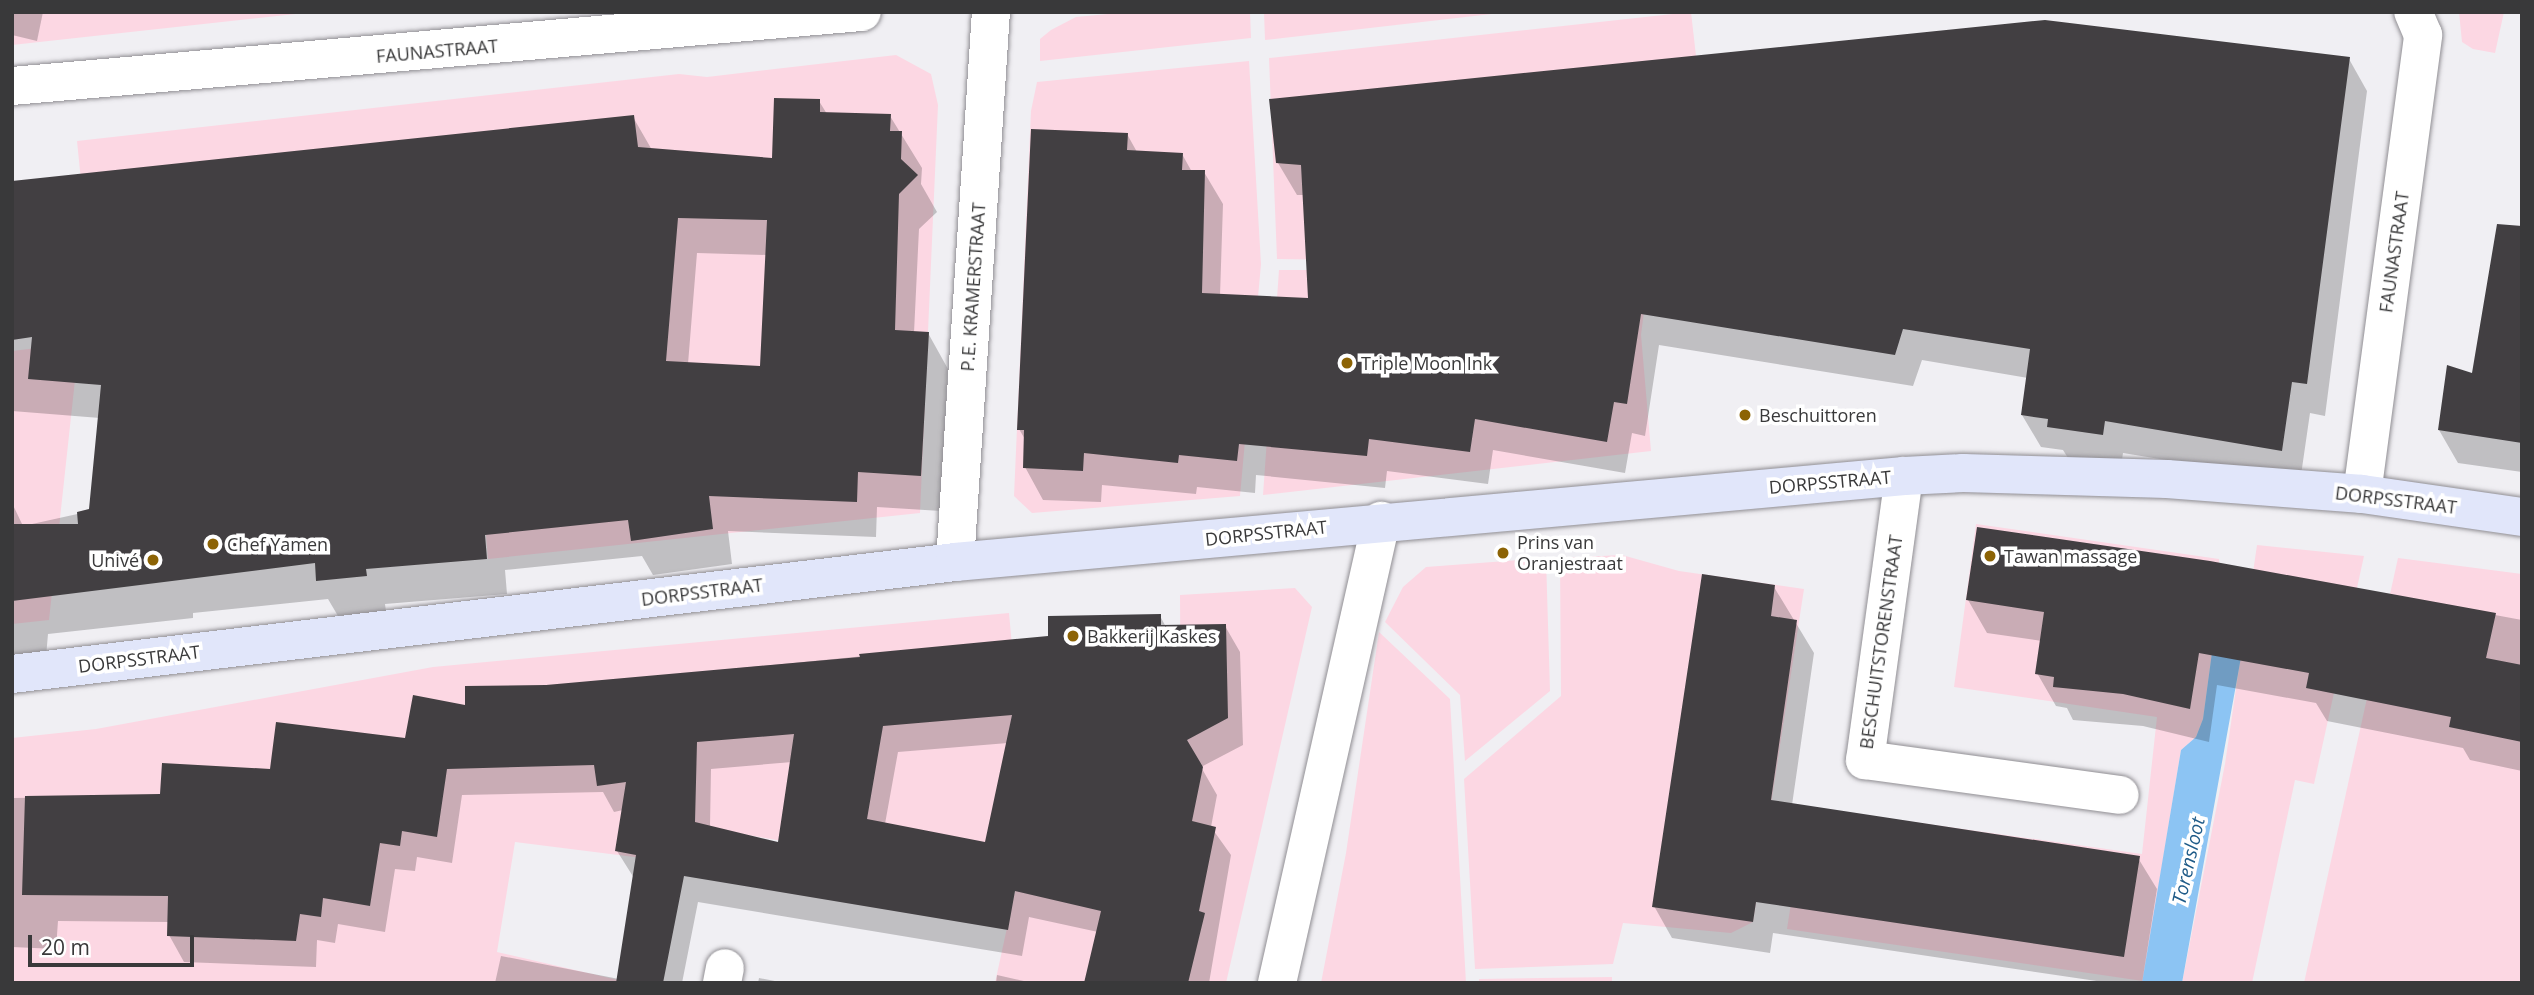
<!DOCTYPE html>
<meta charset="utf-8">
<style>
body{margin:0}
#map{position:relative;width:2534px;height:995px;overflow:hidden;background:#f0eff3;font-family:"Open Sans",sans-serif}
div>[style]{position:absolute}
.green>*{inset:0;background:#fcd7e3}
.water>*{inset:0;background:#8cc4f3}
.shadow>*{inset:0;background:#0003}
.building>*{inset:0;background:#423f42}
.roads{filter:drop-shadow(0 0 2px #908e93) drop-shadow(0 0 2px #908e93)}
.street>*{height:38px;margin:-19px;padding:0 19px;transform-origin:19px;border-radius:19px;background:#fff}
.secondary>*{height:38px;margin:-19px;padding:0 19px;transform-origin:19px;border-radius:19px;background:#e1e6fa}
.dots>*{width:19px;height:19px;translate:-50% -50%;box-sizing:border-box;border:4px solid #fff;border-radius:50%}
span{translate:-50% -50%;white-space:nowrap;text-align:center;line-height:1.15;-webkit-text-stroke:7px #fff;paint-order:stroke}
.street-label{font-size:18px;color:#39393a}
.poi-label{font-size:18px;color:#39393a}
.left{translate:0 -50%;text-align:left}
.right{translate:-100% -50%;text-align:right}
.water-label{font-size:19px;color:#1f5b88;font-style:italic}
.frame{position:absolute;inset:0;border:14px solid #39393a;pointer-events:none}
.scale{position:absolute;left:28px;top:935px;width:166px;height:32px;box-sizing:border-box;border:4px solid #39393a;border-top:0;padding-left:9px;font-size:21px;line-height:24px;white-space:nowrap;color:#39393a;-webkit-text-stroke:5px #fff;paint-order:stroke}
</style>
<div id="map">
<div class="green">
<div style="clip-path:polygon(12px 12px,314px 12px,12px 45px)"></div>
<div style="clip-path:polygon(1129px 12px,1250px 12px,1251px 38px,1040px 61px,1040px 39px,1051px 30px,1076px 17px)"></div>
<div style="clip-path:polygon(1264px 12px,1509px 12px,1265px 40px)"></div>
<div style="clip-path:polygon(1691px 12px,1714px 215px,1342px 260px,1277px 259px,1269px 58px)"></div>
<div style="clip-path:polygon(2459px 12px,2504px 12px,2495px 53px,2473px 49px,2462px 42px)"></div>
<div style="clip-path:polygon(896px 55px,931px 74px,938px 105px,920px 513px,488px 559px,466px 298px,97px 339px,77px 141px,679px 74px,707px 77px)"></div>
<div style="clip-path:polygon(1249px 61px,1261px 264px,1240px 496px,1032px 513px,1014px 496px,1031px 111px,1037px 82px)"></div>
<div style="clip-path:polygon(1654px 233px,1641px 335px,1651px 451px,1263px 495px,1279px 270px,1323px 270px)"></div>
<div style="clip-path:polygon(79px 343px,49px 620px,12px 624px,12px 351px)"></div>
<div style="clip-path:polygon(1976px 524px,2219px 559px,2220px 593px,2203px 719px,2196px 737px,2181px 750px,2143px 981px,1787px 929px,1806px 807px,2142px 854px,2157px 717px,1954px 687px)"></div>
<div style="clip-path:polygon(2257px 545px,2364px 556px,2314px 784px,2295px 780px,2252px 983px,2182px 983px,2225px 764px)"></div>
<div style="clip-path:polygon(1622px 555px,1679px 571px,1804px 589px,1753px 922px,1731px 933px,1623px 923px,1613px 964px,1475px 969px,1464px 779px,1561px 696px,1560px 558px)"></div>
<div style="clip-path:polygon(1546px 558px,1550px 691px,1465px 761px,1460px 695px,1385px 622px,1403px 587px,1426px 567px)"></div>
<div style="clip-path:polygon(2398px 558px,2522px 574px,2522px 983px,2304px 983px)"></div>
<div style="clip-path:polygon(1295px 588px,1312px 607px,1226px 983px,995px 983px,1015px 891px,1181px 759px,1180px 595px)"></div>
<div style="clip-path:polygon(1009px 613px,1025px 788px,1005px 879px,672px 822px,666px 861px,515px 842px,497px 952px,631px 983px,12px 983px,12px 738px,96px 729px,433px 667px)"></div>
<div style="clip-path:polygon(1379px 632px,1450px 699px,1466px 983px,1321px 983px,1346px 853px)"></div>
<div style="clip-path:polygon(1612px 977px,1612px 983px,1479px 983px,1479px 979px)"></div>
</div>
<div class="water">
<div style="clip-path:polygon(2220px 593px,2251px 602px,2182px 983px,2142px 983px,2181px 750px,2196px 737px,2203px 719px)"></div>
</div>
<div class="shadow">
<div style="clip-path:polygon(12px 12px,43px 12px,37px 41px,12px 35px)"></div>
<div style="clip-path:polygon(2349px 59px,2367px 91px,2325px 416px,2310px 413px,2300px 482px,2123px 453px,2121px 466px,2068px 458px,2063px 450px,2041px 447px,2022px 415px,2028px 378px,1922px 360px,1913px 386px,1659px 345px,1645px 436px,1632px 433px,1625px 473px,1493px 450px,1488px 484px,1387px 471px,1385px 488px,1256px 475px,1255px 493px,1197px 487px,1196px 494px,1102px 485px,1101px 502px,1043px 500px,1025px 467px,1026px 441px,1019px 429px,1127px 134px,1137px 152px,1182px 154px,1192px 172px,1204px 172px,1223px 204px,1220px 296px,1310px 300px,1304px 195px,1297px 195px,1278px 163px)"></div>
<div style="clip-path:polygon(evenodd,819px 101px,827px 114px,890px 116px,922px 168px,921px 184px,937px 212px,919px 229px,914px 333px,928px 333px,948px 369px,941px 511px,877px 507px,876px 537px,728px 531px,732px 564px,653px 575px,642px 556px,505px 570px,507px 594px,385px 604px,386px 611px,338px 616px,328px 599px,193px 613px,193px 618px,48px 634px,46px 657px,12px 655px,12px 503px,23px 526px,91px 511px,100px 418px,12px 411px,12px 192px,633px 117px,652px 150px,773px 160px,819px 101px,697px 253px,767px 255px,762px 368px,688px 364px,697px 253px)"></div>
<div style="clip-path:polygon(2522px 275px,2522px 472px,2458px 463px,2439px 430px,2474px 376px)"></div>
<div style="clip-path:polygon(2209px 562px,2522px 620px,2522px 771px,2470px 760px,2463px 748px,2327px 721px,2316px 703px,2217px 685px,2209px 742px,2143px 726px,2073px 720px,2067px 708px,2056px 706px,2037px 673px,2042px 641px,1987px 633px,1968px 600px)"></div>
<div style="clip-path:polygon(1774px 587px,1814px 653px,1792px 805px,2138px 858px,2157px 889px,2142px 983px,2110px 983px,1773px 933px,1770px 953px,1672px 938px,1654px 906px)"></div>
<div style="clip-path:polygon(evenodd,1160px 616px,1166px 627px,1225px 626px,1240px 652px,1243px 745px,1201px 767px,1217px 795px,1211px 827px,1231px 855px,1209px 983px,1086px 983px,1098px 932px,1029px 917px,1022px 956px,698px 902px,682px 983px,495px 983px,501px 956px,619px 979px,634px 878px,617px 851px,623px 810px,614px 812px,603px 792px,462px 795px,452px 863px,417px 857px,415px 871px,395px 869px,385px 932px,338px 924px,335px 943px,317px 940px,316px 967px,184px 962px,169px 935px,169px 922px,58px 921px,56px 949px,12px 947px,12px 798px,162px 796px,407px 740px,467px 707px,546px 687px,1050px 638px,1160px 616px,1008px 743px,986px 844px,885px 824px,898px 752px,1008px 743px,1160px 616px,792px 762px,779px 844px,710px 827px,711px 769px,792px 762px)"></div>
<div style="clip-path:polygon(997px 975px,1033px 983px,996px 983px)"></div>
<div style="clip-path:polygon(759px 978px,785px 983px,758px 983px)"></div>
</div>
<div class="building">
<div style="clip-path:polygon(2045px 20px,2350px 57px,2307px 384px,2292px 382px,2282px 451px,2105px 421px,2103px 435px,2047px 427px,2048px 419px,2021px 415px,2030px 349px,1903px 329px,1895px 355px,1641px 314px,1627px 404px,1614px 402px,1607px 442px,1475px 419px,1470px 452px,1369px 439px,1367px 456px,1239px 444px,1237px 461px,1179px 455px,1178px 463px,1084px 453px,1083px 471px,1023px 468px,1024px 430px,1017px 430px,1031px 129px,1128px 133px,1127px 150px,1183px 153px,1182px 170px,1205px 170px,1202px 293px,1308px 298px,1301px 165px,1276px 163px,1269px 99px)"></div>
<div style="clip-path:polygon(evenodd,774px 98px,820px 99px,820px 112px,891px 114px,890px 131px,902px 131px,901px 159px,918px 175px,899px 194px,895px 330px,929px 332px,921px 476px,858px 472px,857px 502px,709px 496px,713px 529px,631px 541px,628px 520px,485px 535px,487px 559px,366px 569px,367px 576px,316px 581px,315px 563px,12px 601px,12px 524px,78px 524px,77px 512px,89px 509px,101px 385px,28px 379px,32px 337px,12px 340px,12px 181px,634px 115px,638px 147px,772px 158px,774px 98px,678px 218px,767px 220px,760px 366px,666px 361px,678px 218px)"></div>
<div style="clip-path:polygon(2497px 224px,2522px 226px,2522px 443px,2438px 430px,2447px 365px,2472px 373px)"></div>
<div style="clip-path:polygon(1977px 527px,2210px 561px,2496px 613px,2486px 658px,2522px 665px,2522px 742px,2449px 727px,2451px 717px,2306px 688px,2309px 673px,2199px 653px,2190px 709px,2123px 694px,2053px 687px,2054px 677px,2035px 674px,2044px 612px,1966px 600px)"></div>
<div style="clip-path:polygon(1702px 574px,1775px 585px,1771px 616px,1797px 620px,1771px 800px,2140px 856px,2124px 957px,1756px 902px,1753px 922px,1652px 907px)"></div>
<div style="clip-path:polygon(evenodd,1161px 614px,1161px 625px,1226px 624px,1228px 718px,1187px 740px,1203px 767px,1192px 821px,1216px 827px,1199px 911px,1205px 913px,1188px 983px,1084px 983px,1101px 911px,1015px 891px,1008px 930px,684px 876px,663px 983px,616px 983px,636px 855px,615px 851px,626px 782px,597px 786px,594px 765px,447px 769px,437px 837px,402px 831px,400px 846px,380px 843px,370px 906px,323px 898px,321px 917px,300px 914px,296px 941px,167px 936px,168px 896px,22px 895px,25px 796px,160px 794px,162px 763px,270px 769px,276px 722px,405px 738px,413px 695px,465px 705px,465px 686px,546px 685px,860px 657px,859px 654px,1048px 636px,1048px 616px,1161px 614px,1012px 715px,985px 842px,867px 819px,883px 726px,1012px 715px,1161px 614px,794px 734px,778px 842px,695px 822px,697px 742px,794px 734px)"></div>
</div>
<div class="roads">
<div class="street">
<div style="left:12px;top:86px;width:853px;rotate:-4.98deg"></div>
<div style="left:1904px;top:476px;width:287px;rotate:97.8deg"></div>
<div style="left:1865px;top:760px;width:257px;rotate:7.8deg"></div>
<div style="left:2362px;top:494px;width:463px;rotate:-82.4deg"></div>
<div style="left:2423px;top:35px;width:25px;rotate:-113deg"></div>
<div style="left:955px;top:562px;width:551px;rotate:-86.26deg"></div>
<div style="left:722px;top:983px;width:15px;rotate:-79deg"></div>
<div style="left:1277px;top:983px;width:474px;rotate:-77.3deg"></div>
</div>
<div class="secondary">
<div style="left:12px;top:674px;width:950px;rotate:-6.77deg"></div>
<div style="left:955px;top:562px;width:953px;rotate:-5.18deg"></div>
<div style="left:1904px;top:476px;width:59px;rotate:-2.9deg"></div>
<div style="left:1963px;top:473px;width:204px;rotate:1.7deg"></div>
<div style="left:2167px;top:479px;width:196px;rotate:4.4deg"></div>
<div style="left:2362px;top:494px;width:162px;rotate:8.2deg"></div>
</div>
</div>
<div class="dots">
<div style="left:1347px;top:363px;background:#8c6305"></div>
<div style="left:1745px;top:415px;background:#8c6305"></div>
<div style="left:213px;top:544px;background:#8c6305"></div>
<div style="left:1503px;top:553px;background:#8c6305"></div>
<div style="left:1990px;top:556px;background:#8c6305"></div>
<div style="left:153px;top:560px;background:#8c6305"></div>
<div style="left:1073px;top:636px;background:#8c6305"></div>
</div>
<div class="street-label">
<span style="left:437px;top:51px;rotate:-5deg">FAUNASTRAAT</span>
<span style="left:2394px;top:252px;rotate:-82deg">FAUNASTRAAT</span>
<span style="left:973px;top:287px;rotate:-86deg">P.E. KRAMERSTRAAT</span>
<span style="left:1830px;top:482px;rotate:-5deg">DORPSSTRAAT</span>
<span style="left:2396px;top:500px;rotate:7deg">DORPSSTRAAT</span>
<span style="left:1266px;top:533px;rotate:-6deg">DORPSSTRAAT</span>
<span style="left:702px;top:592px;rotate:-7deg">DORPSSTRAAT</span>
<span style="left:1881px;top:642px;rotate:-82deg">BESCHUITSTORENSTRAAT</span>
<span style="left:139px;top:659px;rotate:-7deg">DORPSSTRAAT</span>
</div>
<div class="poi-label">
<span class="left" style="left:1361px;top:363px">Triple Moon Ink</span>
<span class="left" style="left:1759px;top:415px">Beschuittoren</span>
<span class="left" style="left:1517px;top:553px">Prins van<br>Oranjestraat</span>
<span class="left" style="left:227px;top:544px">Chef Yamen</span>
<span class="left" style="left:2004px;top:556px">Tawan massage</span>
<span class="right" style="left:139px;top:560px">Univé</span>
<span class="left" style="left:1087px;top:636px">Bakkerij Kaskes</span>
</div>
<div class="water-label">
<span style="left:2189px;top:861px;rotate:-77deg">Torensloot</span>
</div>
<div class="frame"></div>
<div class="scale">20 m</div>
</div>
